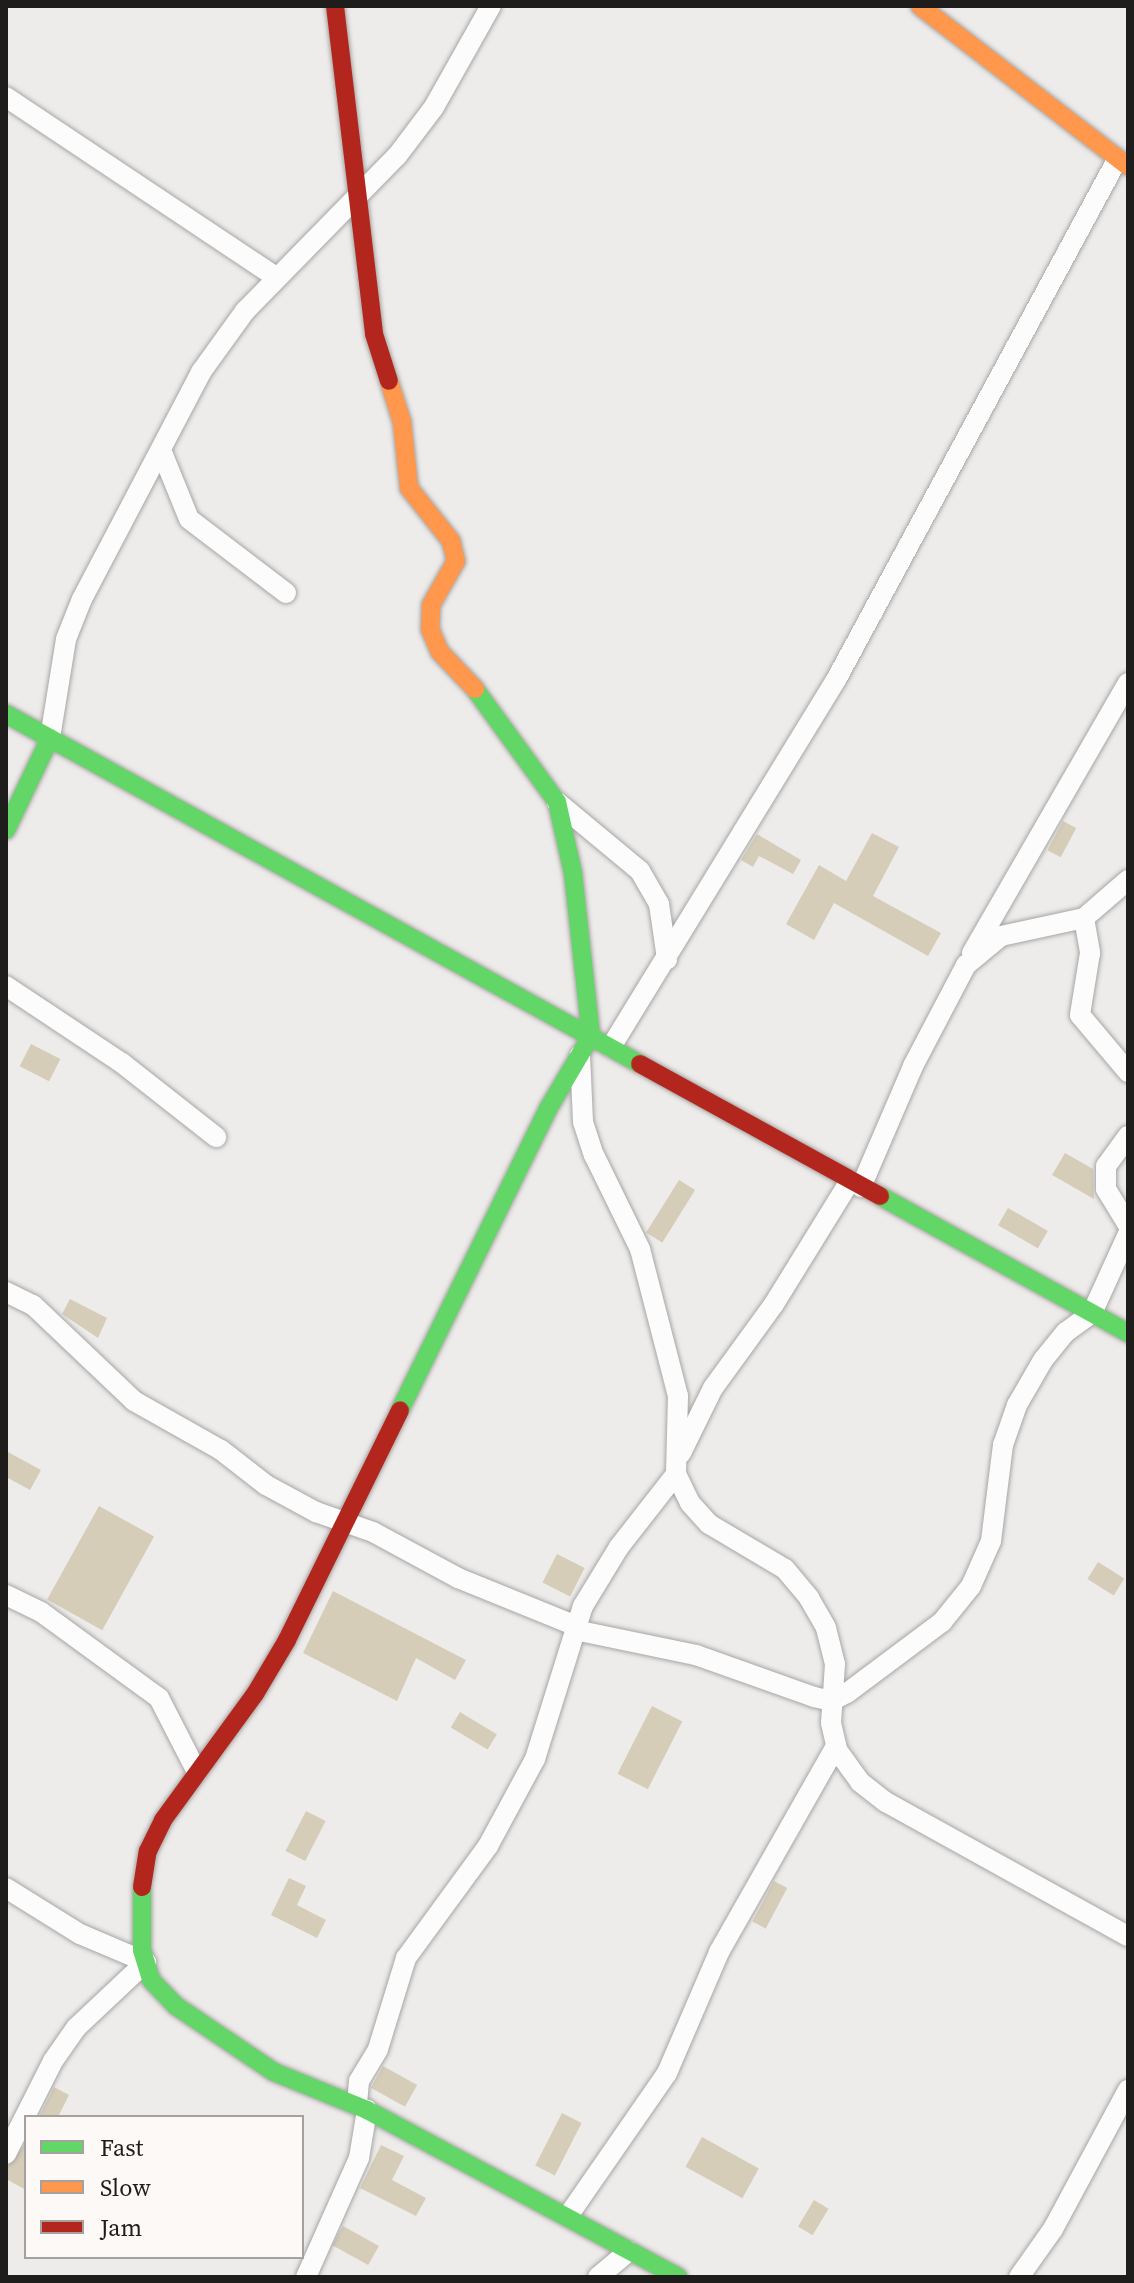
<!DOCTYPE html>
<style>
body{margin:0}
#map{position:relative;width:1134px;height:2283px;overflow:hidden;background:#eeecea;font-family:"Source Serif 4",serif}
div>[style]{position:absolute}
.building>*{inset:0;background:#d5cdb8;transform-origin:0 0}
.roads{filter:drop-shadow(0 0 2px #a7a6a4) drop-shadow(0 0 2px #a7a6a4)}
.street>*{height:20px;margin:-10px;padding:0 10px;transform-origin:10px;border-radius:10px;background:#fcfcfc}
.fast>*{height:18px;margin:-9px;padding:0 9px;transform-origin:9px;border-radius:9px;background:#63d668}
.slow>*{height:18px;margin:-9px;padding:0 9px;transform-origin:9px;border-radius:9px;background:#ff974d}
.jam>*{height:18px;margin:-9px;padding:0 9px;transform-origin:9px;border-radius:9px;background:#b3261e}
span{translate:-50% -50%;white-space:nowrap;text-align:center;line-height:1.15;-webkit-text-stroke:6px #fcf9f6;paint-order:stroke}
.frame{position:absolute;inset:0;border:8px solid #1f1d1c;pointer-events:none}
.legend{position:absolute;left:24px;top:2115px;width:280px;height:144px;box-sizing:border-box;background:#fcf9f6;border:2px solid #a4a19f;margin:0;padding:10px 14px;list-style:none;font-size:24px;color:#1f1d1c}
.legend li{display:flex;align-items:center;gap:16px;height:40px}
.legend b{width:40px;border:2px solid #a4a19f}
</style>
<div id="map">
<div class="building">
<div style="left:1063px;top:821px;width:15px;height:33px;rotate:28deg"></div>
<div style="clip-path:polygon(872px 833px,899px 847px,873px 896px,941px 933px,928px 956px,834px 903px,814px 940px,786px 924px,819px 865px,846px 881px)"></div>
<div style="clip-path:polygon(757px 834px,801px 860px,793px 874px,759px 856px,753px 867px,741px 860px)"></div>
<div style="left:31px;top:1044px;width:33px;height:25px;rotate:27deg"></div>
<div style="clip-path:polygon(1065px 1153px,1093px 1169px,1094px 1199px,1052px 1175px)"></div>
<div style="left:679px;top:1180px;width:19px;height:62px;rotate:32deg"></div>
<div style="left:1008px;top:1208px;width:46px;height:20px;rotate:30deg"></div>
<div style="clip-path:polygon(70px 1299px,107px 1318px,98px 1338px,62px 1314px)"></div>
<div style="clip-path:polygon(6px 1451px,41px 1470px,30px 1490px,6px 1477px)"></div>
<div style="left:99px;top:1506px;width:63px;height:107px;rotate:29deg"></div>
<div style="left:557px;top:1554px;width:31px;height:32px;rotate:27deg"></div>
<div style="left:1098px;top:1562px;width:31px;height:20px;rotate:32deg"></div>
<div style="clip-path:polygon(333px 1591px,466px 1660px,455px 1680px,416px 1658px,397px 1701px,303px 1653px)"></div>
<div style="left:652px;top:1706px;width:34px;height:76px;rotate:27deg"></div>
<div style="left:460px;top:1712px;width:43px;height:18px;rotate:31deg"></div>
<div style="left:306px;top:1811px;width:22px;height:45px;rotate:27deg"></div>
<div style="clip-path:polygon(289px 1878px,306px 1886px,297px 1905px,326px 1920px,317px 1938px,271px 1915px)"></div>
<div style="left:774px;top:1881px;width:15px;height:46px;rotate:28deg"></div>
<div style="left:383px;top:2066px;width:39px;height:25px;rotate:29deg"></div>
<div style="clip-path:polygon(54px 2087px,69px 2095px,58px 2117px,39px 2117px)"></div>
<div style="left:562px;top:2113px;width:22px;height:59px;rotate:27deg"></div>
<div style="left:702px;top:2137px;width:65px;height:34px;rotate:29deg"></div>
<div style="clip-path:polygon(26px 2143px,26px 2190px,6px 2179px,7px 2167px)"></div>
<div style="clip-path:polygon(381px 2145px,404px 2156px,392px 2180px,426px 2198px,416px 2216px,360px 2188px)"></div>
<div style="left:814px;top:2200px;width:17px;height:31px;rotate:31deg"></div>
<div style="left:343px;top:2226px;width:41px;height:22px;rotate:29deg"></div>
</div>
<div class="roads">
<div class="street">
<div style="left:6px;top:97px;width:324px;rotate:33.7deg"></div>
<div style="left:161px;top:450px;width:74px;rotate:67.9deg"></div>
<div style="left:189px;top:519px;width:122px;rotate:37.3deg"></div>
<div style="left:50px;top:738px;width:100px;rotate:-80.8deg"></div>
<div style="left:66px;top:639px;width:43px;rotate:-68.2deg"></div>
<div style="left:82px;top:599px;width:256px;rotate:-62.3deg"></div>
<div style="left:201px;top:372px;width:75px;rotate:-54.2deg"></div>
<div style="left:245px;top:311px;width:217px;rotate:-45.6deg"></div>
<div style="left:397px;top:156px;width:61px;rotate:-52.9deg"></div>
<div style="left:434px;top:107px;width:116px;rotate:-60.6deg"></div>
<div style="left:557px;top:802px;width:108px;rotate:39.7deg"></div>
<div style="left:640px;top:871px;width:38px;rotate:60deg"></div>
<div style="left:659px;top:904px;width:56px;rotate:81.7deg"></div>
<div style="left:1084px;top:918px;width:36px;rotate:80deg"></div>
<div style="left:1090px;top:953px;width:63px;rotate:99.2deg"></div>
<div style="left:1080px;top:1015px;width:75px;rotate:49.9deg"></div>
<div style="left:972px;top:953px;width:312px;rotate:-60deg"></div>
<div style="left:6px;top:986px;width:139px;rotate:33.6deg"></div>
<div style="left:122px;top:1063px;width:120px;rotate:38.2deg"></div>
<div style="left:611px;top:1047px;width:433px;rotate:-58.5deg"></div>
<div style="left:837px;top:678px;width:589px;rotate:-61.61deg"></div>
<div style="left:580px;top:1055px;width:67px;rotate:87.4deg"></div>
<div style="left:583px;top:1122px;width:35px;rotate:72deg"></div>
<div style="left:594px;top:1155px;width:105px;rotate:63.9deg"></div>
<div style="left:640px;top:1249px;width:152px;rotate:75.5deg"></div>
<div style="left:678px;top:1396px;width:78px;rotate:91.5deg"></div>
<div style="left:676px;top:1474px;width:32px;rotate:64deg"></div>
<div style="left:690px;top:1503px;width:28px;rotate:48deg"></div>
<div style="left:709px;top:1524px;width:88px;rotate:30.6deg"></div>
<div style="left:785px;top:1569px;width:38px;rotate:50deg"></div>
<div style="left:809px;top:1598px;width:34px;rotate:60deg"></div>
<div style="left:826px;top:1628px;width:37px;rotate:76deg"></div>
<div style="left:835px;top:1664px;width:59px;rotate:93.9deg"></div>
<div style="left:831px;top:1723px;width:28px;rotate:77deg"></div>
<div style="left:837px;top:1750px;width:39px;rotate:54deg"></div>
<div style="left:860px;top:1782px;width:33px;rotate:38deg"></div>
<div style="left:886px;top:1802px;width:277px;rotate:29deg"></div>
<div style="left:1128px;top:1136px;width:37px;rotate:126deg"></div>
<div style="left:1106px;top:1166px;width:23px;rotate:90deg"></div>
<div style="left:1106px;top:1189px;width:42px;rotate:58.6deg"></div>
<div style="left:861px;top:1187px;width:132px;rotate:-66.7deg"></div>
<div style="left:913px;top:1066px;width:114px;rotate:-62.3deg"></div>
<div style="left:966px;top:965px;width:45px;rotate:-39.6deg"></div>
<div style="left:1001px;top:936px;width:85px;rotate:-12.2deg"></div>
<div style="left:1084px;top:918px;width:58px;rotate:-40.8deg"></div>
<div style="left:6px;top:1292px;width:30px;rotate:26deg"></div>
<div style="left:33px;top:1305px;width:139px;rotate:43.5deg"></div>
<div style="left:134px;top:1401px;width:100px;rotate:29.4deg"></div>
<div style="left:221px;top:1450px;width:57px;rotate:37.9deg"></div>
<div style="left:266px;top:1485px;width:57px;rotate:28.4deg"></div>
<div style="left:316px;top:1512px;width:60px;rotate:19.3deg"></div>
<div style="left:373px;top:1532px;width:97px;rotate:28.4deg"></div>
<div style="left:458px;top:1578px;width:127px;rotate:22.1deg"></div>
<div style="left:681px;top:1453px;width:72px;rotate:-63.8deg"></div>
<div style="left:713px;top:1388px;width:104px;rotate:-54deg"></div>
<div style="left:774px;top:1304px;width:145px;rotate:-58.3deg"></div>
<div style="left:6px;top:1595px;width:39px;rotate:26deg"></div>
<div style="left:41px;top:1612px;width:146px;rotate:36.1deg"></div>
<div style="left:159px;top:1698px;width:83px;rotate:62.8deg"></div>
<div style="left:575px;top:1630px;width:124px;rotate:11.7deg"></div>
<div style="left:696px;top:1655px;width:125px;rotate:19.6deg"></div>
<div style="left:814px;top:1697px;width:17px;rotate:13deg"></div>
<div style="left:831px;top:1701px;width:18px;rotate:-27deg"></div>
<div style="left:847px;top:1693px;width:119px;rotate:-36.8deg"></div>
<div style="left:942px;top:1622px;width:46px;rotate:-51.1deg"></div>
<div style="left:971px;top:1586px;width:49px;rotate:-66deg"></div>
<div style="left:991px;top:1541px;width:97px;rotate:-82.9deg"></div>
<div style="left:1003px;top:1445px;width:42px;rotate:-70.7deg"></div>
<div style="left:1017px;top:1405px;width:52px;rotate:-60deg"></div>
<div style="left:1043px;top:1360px;width:36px;rotate:-51deg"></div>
<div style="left:1066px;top:1332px;width:32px;rotate:-36deg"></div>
<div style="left:1092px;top:1313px;width:87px;rotate:-65.5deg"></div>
<div style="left:6px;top:1888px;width:87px;rotate:31.9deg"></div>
<div style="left:80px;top:1934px;width:72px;rotate:23deg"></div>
<div style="left:146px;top:1962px;width:96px;rotate:136.7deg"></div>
<div style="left:76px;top:2028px;width:40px;rotate:124.9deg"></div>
<div style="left:53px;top:2061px;width:104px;rotate:116.8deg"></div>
<div style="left:357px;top:2104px;width:23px;rotate:-85deg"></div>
<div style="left:359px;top:2081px;width:37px;rotate:-59deg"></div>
<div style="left:378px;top:2049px;width:95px;rotate:-72.9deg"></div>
<div style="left:406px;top:1958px;width:139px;rotate:-53.8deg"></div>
<div style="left:488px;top:1846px;width:99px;rotate:-61.6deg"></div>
<div style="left:535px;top:1759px;width:160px;rotate:-72.6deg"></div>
<div style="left:583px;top:1606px;width:69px;rotate:-58.6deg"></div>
<div style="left:619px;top:1547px;width:93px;rotate:-52deg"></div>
<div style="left:568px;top:2216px;width:174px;rotate:-55.3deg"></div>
<div style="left:667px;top:2073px;width:132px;rotate:-66.7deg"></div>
<div style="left:719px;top:1952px;width:237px;rotate:-60.4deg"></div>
<div style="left:306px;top:2277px;width:130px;rotate:-66deg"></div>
<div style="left:359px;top:2158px;width:49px;rotate:-80.5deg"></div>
<div style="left:598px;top:2277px;width:40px;rotate:-40deg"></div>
<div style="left:1019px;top:2277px;width:59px;rotate:-54.7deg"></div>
<div style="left:1053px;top:2229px;width:158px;rotate:-61.7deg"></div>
</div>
<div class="fast">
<div style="left:6px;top:714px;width:724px;rotate:28.9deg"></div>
<div style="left:6px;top:830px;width:102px;rotate:-64.4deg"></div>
<div style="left:880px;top:1196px;width:283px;rotate:28.9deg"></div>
<div style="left:400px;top:1410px;width:335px;rotate:-63.8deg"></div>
<div style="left:548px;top:1109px;width:85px;rotate:-59.5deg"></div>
<div style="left:591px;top:1036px;width:164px;rotate:-96.3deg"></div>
<div style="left:573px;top:873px;width:73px;rotate:-102.7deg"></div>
<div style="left:557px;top:802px;width:140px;rotate:-126deg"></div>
<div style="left:142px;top:1887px;width:63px;rotate:90deg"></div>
<div style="left:142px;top:1950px;width:31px;rotate:73deg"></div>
<div style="left:151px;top:1980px;width:36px;rotate:46deg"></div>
<div style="left:176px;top:2006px;width:118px;rotate:34deg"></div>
<div style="left:274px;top:2072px;width:100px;rotate:22.2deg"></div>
<div style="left:367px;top:2110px;width:353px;rotate:28.2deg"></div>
</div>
<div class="slow">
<div style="left:920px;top:6px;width:262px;rotate:37.6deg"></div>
<div style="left:389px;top:381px;width:43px;rotate:72.4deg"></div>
<div style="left:402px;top:422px;width:66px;rotate:83.9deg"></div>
<div style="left:409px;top:488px;width:68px;rotate:51.6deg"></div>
<div style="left:451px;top:541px;width:21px;rotate:76deg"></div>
<div style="left:456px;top:561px;width:51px;rotate:119.6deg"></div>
<div style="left:431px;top:605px;width:24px;rotate:92deg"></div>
<div style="left:430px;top:629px;width:25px;rotate:67deg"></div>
<div style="left:440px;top:652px;width:51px;rotate:46.6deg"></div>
</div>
<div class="jam">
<div style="left:335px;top:6px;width:330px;rotate:83.2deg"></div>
<div style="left:374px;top:334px;width:49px;rotate:72.3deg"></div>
<div style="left:640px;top:1064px;width:274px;rotate:28.8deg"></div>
<div style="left:142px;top:1887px;width:36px;rotate:-81deg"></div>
<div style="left:148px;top:1851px;width:34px;rotate:-64deg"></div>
<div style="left:163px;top:1820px;width:156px;rotate:-53.9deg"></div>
<div style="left:255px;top:1694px;width:63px;rotate:-59.3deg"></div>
<div style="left:287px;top:1640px;width:256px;rotate:-63.8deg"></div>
</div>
</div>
<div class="frame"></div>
<ul class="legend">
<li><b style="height:10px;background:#63d668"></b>Fast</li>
<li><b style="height:10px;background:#ff974d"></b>Slow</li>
<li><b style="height:10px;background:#b3261e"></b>Jam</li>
</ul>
</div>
